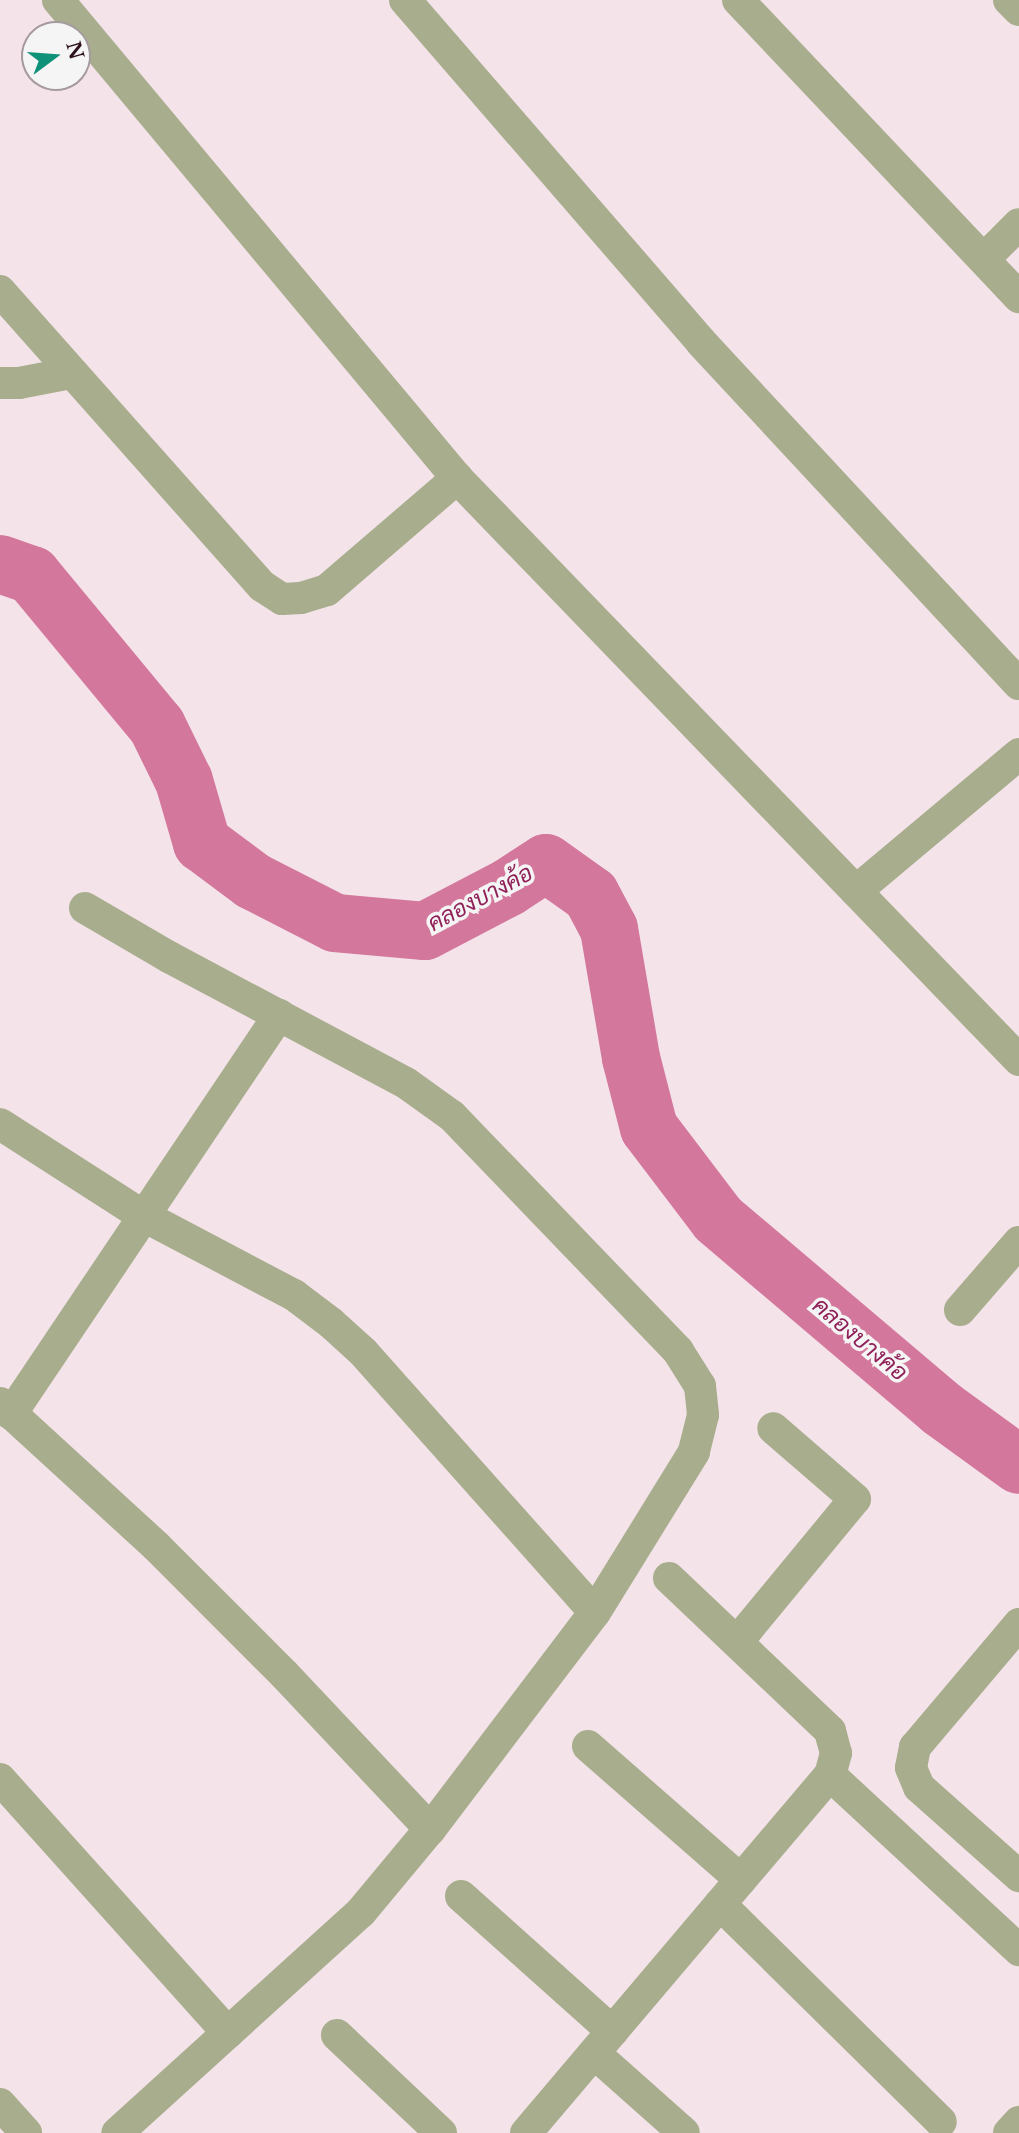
<!DOCTYPE html>
<meta charset="utf-8">
<style>
body{margin:0}
#map{position:relative;width:1019px;height:2133px;overflow:hidden;background:#f4e3e9;font-family:"Libre Baskerville",Sarabun,serif}
div>[style]{position:absolute}
.river>*{height:58px;margin:-29px;padding:0 29px;transform-origin:29px;border-radius:29px;background:#d4779c}
.minor>*{height:32px;margin:-16px;padding:0 16px;transform-origin:16px;border-radius:16px;background:#a8ae8d}
span{translate:-50% -50%;white-space:nowrap;text-align:center;line-height:1.15;-webkit-text-stroke:7px #f5f5f5;paint-order:stroke}
.water-label{font-size:23px;color:#902058;font-style:italic}
.north{position:absolute;left:21px;top:21px;width:70px;height:70px;box-sizing:border-box;background:#f5f5f5;border:2px solid #a59a9f;border-radius:50%;rotate:74deg;font-size:19px;font-weight:700;line-height:28px;text-align:center;color:#2e111d}
.north::after{content:'';display:block;margin:auto;width:24px;height:32px;background:#0d9179;clip-path:polygon(50% 0,100% 100%,50% 72%,0 100%)}
</style>
<div id="map">
<div class="river">
<div style="left:0;top:564px;width:34px;rotate:19deg"></div>
<div style="left:32px;top:575px;width:196px;rotate:50.4deg"></div>
<div style="left:157px;top:726px;width:61px;rotate:63.9deg"></div>
<div style="left:184px;top:781px;width:65px;rotate:73.8deg"></div>
<div style="left:202px;top:843px;width:64px;rotate:36.7deg"></div>
<div style="left:253px;top:881px;width:92px;rotate:27.1deg"></div>
<div style="left:335px;top:923px;width:90px;rotate:5.1deg"></div>
<div style="left:425px;top:931px;width:95px;rotate:-27.6deg"></div>
<div style="left:509px;top:887px;width:44px;rotate:-33deg"></div>
<div style="left:546px;top:863px;width:55px;rotate:35.4deg"></div>
<div style="left:591px;top:895px;width:38px;rotate:62deg"></div>
<div style="left:609px;top:929px;width:131px;rotate:80.3deg"></div>
<div style="left:631px;top:1058px;width:72px;rotate:75.6deg"></div>
<div style="left:649px;top:1128px;width:114px;rotate:52.8deg"></div>
<div style="left:718px;top:1219px;width:294px;rotate:40.3deg"></div>
<div style="left:942px;top:1409px;width:95px;rotate:36deg"></div>
</div>
<div class="minor">
<div style="left:58px;top:0;width:623px;rotate:50.15deg"></div>
<div style="left:457px;top:478px;width:809px;rotate:46deg"></div>
<div style="left:405px;top:0;width:452px;rotate:49.1deg"></div>
<div style="left:701px;top:342px;width:467px;rotate:47.1deg"></div>
<div style="left:738px;top:0;width:409px;rotate:46.6deg"></div>
<div style="left:1009px;top:0;width:14px;rotate:45deg"></div>
<div style="left:984px;top:259px;width:49px;rotate:-45deg"></div>
<div style="left:0;top:291px;width:395px;rotate:48.4deg"></div>
<div style="left:262px;top:586px;width:24px;rotate:33deg"></div>
<div style="left:282px;top:599px;width:19px;rotate:-3deg"></div>
<div style="left:301px;top:598px;width:27px;rotate:-17deg"></div>
<div style="left:327px;top:590px;width:172px;rotate:-40.7deg"></div>
<div style="left:0;top:383px;width:19px"></div>
<div style="left:19px;top:383px;width:53px;rotate:-10.9deg"></div>
<div style="left:856px;top:891px;width:213px;rotate:-40deg"></div>
<div style="left:85px;top:908px;width:97px;rotate:30.3deg"></div>
<div style="left:169px;top:957px;width:268px;rotate:28deg"></div>
<div style="left:406px;top:1083px;width:57px;rotate:35.7deg"></div>
<div style="left:452px;top:1116px;width:326px;rotate:46.1deg"></div>
<div style="left:678px;top:1351px;width:41px;rotate:57.8deg"></div>
<div style="left:700px;top:1386px;width:29px;rotate:84deg"></div>
<div style="left:703px;top:1415px;width:38px;rotate:104deg"></div>
<div style="left:694px;top:1452px;width:188px;rotate:121.7deg"></div>
<div style="left:595px;top:1612px;width:273px;rotate:127.2deg"></div>
<div style="left:430px;top:1829px;width:108px;rotate:129.7deg"></div>
<div style="left:361px;top:1912px;width:329px;rotate:137.8deg"></div>
<div style="left:0;top:1124px;width:169px;rotate:32.7deg"></div>
<div style="left:142px;top:1215px;width:172px;rotate:27.8deg"></div>
<div style="left:294px;top:1295px;width:46px;rotate:37.1deg"></div>
<div style="left:331px;top:1323px;width:43px;rotate:42.2deg"></div>
<div style="left:363px;top:1352px;width:348px;rotate:48.3deg"></div>
<div style="left:960px;top:1310px;width:90px;rotate:-49.1deg"></div>
<div style="left:0;top:1403px;width:212px;rotate:42.5deg"></div>
<div style="left:156px;top:1546px;width:181px;rotate:45deg"></div>
<div style="left:284px;top:1674px;width:213px;rotate:46.7deg"></div>
<div style="left:11px;top:1414px;width:481px;rotate:-56.1deg"></div>
<div style="left:669px;top:1578px;width:222px;rotate:43.5deg"></div>
<div style="left:830px;top:1731px;width:23px;rotate:75deg"></div>
<div style="left:836px;top:1753px;width:23px;rotate:105deg"></div>
<div style="left:1019px;top:1624px;width:161px;rotate:130.2deg"></div>
<div style="left:915px;top:1747px;width:21px;rotate:101deg"></div>
<div style="left:911px;top:1768px;width:21px;rotate:67deg"></div>
<div style="left:919px;top:1787px;width:134px;rotate:41.7deg"></div>
<div style="left:737px;top:1642px;width:185px;rotate:-50.5deg"></div>
<div style="left:855px;top:1499px;width:108px;rotate:-139.1deg"></div>
<div style="left:588px;top:1746px;width:203px;rotate:41.2deg"></div>
<div style="left:0;top:1779px;width:341px;rotate:48.1deg"></div>
<div style="left:461px;top:1896px;width:203px;rotate:41.8deg"></div>
<div style="left:720px;top:1904px;width:310px;rotate:44.6deg"></div>
<div style="left:337px;top:2035px;width:143px;rotate:43.3deg"></div>
<div style="left:594px;top:2053px;width:120px;rotate:41.6deg"></div>
<div style="left:0;top:2104px;width:39px;rotate:48deg"></div>
<div style="left:526px;top:2133px;width:470px;rotate:-49.7deg"></div>
<div style="left:830px;top:1775px;width:258px;rotate:42.8deg"></div>
<div style="left:1009px;top:2133px;width:15px;rotate:-48deg"></div>
</div>
<div class="water-label">
<span style="left:480px;top:898px;rotate:-28deg">คลองบางค้อ</span>
<span style="left:860px;top:1339px;rotate:40deg">คลองบางค้อ</span>
</div>
<div class="north">N</div>
</div>
